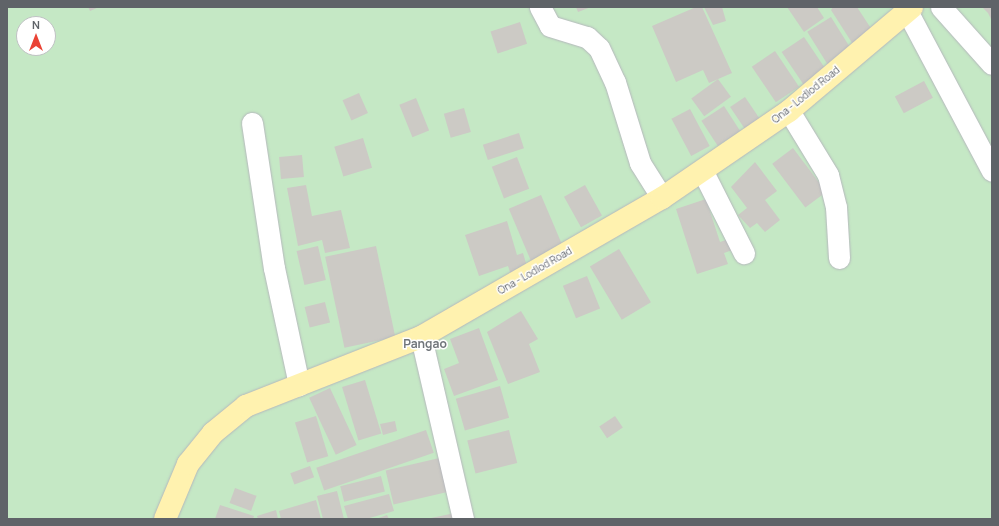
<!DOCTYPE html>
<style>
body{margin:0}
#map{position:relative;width:999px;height:526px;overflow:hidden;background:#f1efe8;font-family:Manrope,sans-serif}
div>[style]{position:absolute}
.green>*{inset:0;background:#c5e8c5}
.building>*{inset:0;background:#cccac5;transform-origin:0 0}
.roads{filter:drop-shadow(0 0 1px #b5b8bc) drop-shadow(0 0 1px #b5b8bc)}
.minor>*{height:21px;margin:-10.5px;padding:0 10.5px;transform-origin:10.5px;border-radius:10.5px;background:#fff}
.major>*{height:22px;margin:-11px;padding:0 11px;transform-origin:11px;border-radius:11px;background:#fff2af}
span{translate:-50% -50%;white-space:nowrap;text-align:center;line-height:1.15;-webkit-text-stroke:3px #fff;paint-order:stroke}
.street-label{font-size:10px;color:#5f6368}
.quarter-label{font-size:12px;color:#70757a;font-weight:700}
.frame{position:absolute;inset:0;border:8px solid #5f6368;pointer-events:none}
.north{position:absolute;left:16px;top:16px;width:40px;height:40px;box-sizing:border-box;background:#fff;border:1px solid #bfc1c3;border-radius:50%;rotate:0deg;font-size:11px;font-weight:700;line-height:16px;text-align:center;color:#5f6368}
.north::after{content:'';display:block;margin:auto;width:14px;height:18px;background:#ea4335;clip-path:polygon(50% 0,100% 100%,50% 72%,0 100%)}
</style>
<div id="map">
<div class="green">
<div style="clip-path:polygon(evenodd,7px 7px,992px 7px,992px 519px,7px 519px,7px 7px,24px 24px,48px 24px,48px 48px,24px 48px,24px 24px)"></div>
</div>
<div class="building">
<div style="clip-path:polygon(88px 7px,99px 7px,90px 11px)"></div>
<div style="clip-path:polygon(576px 7px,591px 7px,578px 12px)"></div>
<div style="clip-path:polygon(696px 7px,702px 7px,732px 73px,709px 83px,703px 70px,676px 82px,652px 26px)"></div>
<div style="clip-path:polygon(704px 7px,722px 7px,726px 21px,713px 25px)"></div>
<div style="clip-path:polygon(787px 7px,817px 7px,824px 18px,804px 32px)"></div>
<div style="clip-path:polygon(833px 7px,857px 7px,874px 33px,854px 46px,831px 10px)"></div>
<div style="clip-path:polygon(982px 7px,992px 7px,992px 21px,988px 13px)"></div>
<div style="left:831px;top:17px;width:44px;height:28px;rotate:58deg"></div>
<div style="left:520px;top:22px;width:23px;height:31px;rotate:72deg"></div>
<div style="left:804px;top:37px;width:43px;height:27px;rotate:56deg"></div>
<div style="left:775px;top:51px;width:43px;height:28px;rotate:56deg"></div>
<div style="left:718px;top:79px;width:22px;height:33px;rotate:54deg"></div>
<div style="left:924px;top:81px;width:19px;height:33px;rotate:62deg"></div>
<div style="left:359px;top:93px;width:22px;height:18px;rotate:66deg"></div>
<div style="left:745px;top:97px;width:29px;height:18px;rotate:56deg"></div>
<div style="left:416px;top:98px;width:35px;height:18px;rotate:68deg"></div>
<div style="left:724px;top:106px;width:30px;height:27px;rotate:57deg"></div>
<div style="left:464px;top:108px;width:25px;height:21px;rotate:74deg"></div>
<div style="left:690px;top:109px;width:42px;height:21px;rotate:62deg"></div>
<div style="left:519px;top:133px;width:16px;height:38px;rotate:72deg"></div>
<div style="left:363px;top:138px;width:31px;height:30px;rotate:73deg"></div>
<div style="left:793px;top:148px;width:55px;height:26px;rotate:53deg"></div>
<div style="left:302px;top:155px;width:22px;height:23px;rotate:85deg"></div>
<div style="left:517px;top:157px;width:34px;height:27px;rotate:69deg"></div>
<div style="clip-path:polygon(755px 162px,777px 191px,765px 200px,780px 220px,765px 232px,757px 223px,750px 228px,738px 215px,747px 208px,731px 187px)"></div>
<div style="clip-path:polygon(306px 185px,312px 216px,341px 210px,350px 248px,325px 253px,322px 240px,298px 246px,287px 188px)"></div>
<div style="left:585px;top:185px;width:35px;height:24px;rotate:61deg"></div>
<div style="left:541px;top:195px;width:59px;height:35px;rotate:67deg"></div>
<div style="clip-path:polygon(706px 199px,720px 242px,732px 238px,735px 249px,724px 253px,728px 264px,697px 274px,676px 209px)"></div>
<div style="clip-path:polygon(507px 221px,517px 255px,523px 253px,528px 270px,511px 275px,508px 266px,479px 276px,465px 235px)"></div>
<div style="left:318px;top:246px;width:35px;height:22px;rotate:77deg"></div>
<div style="left:376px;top:246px;width:93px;height:52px;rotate:78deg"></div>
<div style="left:619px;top:249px;width:62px;height:34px;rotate:59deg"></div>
<div style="left:587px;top:276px;width:35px;height:26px;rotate:68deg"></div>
<div style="left:325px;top:302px;width:21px;height:21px;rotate:76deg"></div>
<div style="clip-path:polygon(521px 311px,538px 339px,529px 344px,540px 372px,508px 384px,487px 332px)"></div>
<div style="clip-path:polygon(479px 328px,498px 380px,454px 396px,444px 369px,459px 363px,450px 339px)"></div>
<div style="left:365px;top:380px;width:56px;height:24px;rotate:73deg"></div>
<div style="left:500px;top:386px;width:33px;height:46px;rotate:74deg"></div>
<div style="left:330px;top:388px;width:63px;height:23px;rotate:65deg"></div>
<div style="left:316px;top:416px;width:42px;height:22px;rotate:73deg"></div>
<div style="left:615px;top:416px;width:14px;height:19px;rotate:56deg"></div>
<div style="clip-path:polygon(395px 421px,397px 431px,383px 435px,380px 424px)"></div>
<div style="left:426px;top:430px;width:24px;height:116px;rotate:71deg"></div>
<div style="left:509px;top:430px;width:34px;height:43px;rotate:76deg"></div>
<div style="left:448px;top:456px;width:35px;height:64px;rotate:77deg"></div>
<div style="left:310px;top:466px;width:12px;height:21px;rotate:70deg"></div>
<div style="left:381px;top:476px;width:16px;height:42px;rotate:76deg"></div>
<div style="left:235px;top:488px;width:23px;height:16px;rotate:20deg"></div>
<div style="clip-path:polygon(337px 491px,344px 519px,323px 519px,317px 496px)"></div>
<div style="clip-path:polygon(389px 494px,394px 511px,366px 519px,348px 519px,344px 506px)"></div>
<div style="clip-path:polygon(316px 500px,321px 519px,281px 519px,279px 511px)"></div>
<div style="clip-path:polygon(220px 505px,254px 516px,253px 519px,215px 519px)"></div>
<div style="clip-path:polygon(276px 510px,278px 519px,258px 519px,257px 516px)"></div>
<div style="clip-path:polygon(455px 513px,456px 519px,432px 519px,431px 518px)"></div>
<div style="clip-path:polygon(387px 515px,389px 519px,376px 519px)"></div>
</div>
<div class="roads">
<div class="minor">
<div style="left:540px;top:7px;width:21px;rotate:62deg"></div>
<div style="left:550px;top:26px;width:39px;rotate:17deg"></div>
<div style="left:587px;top:37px;width:16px;rotate:43deg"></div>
<div style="left:599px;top:48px;width:38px;rotate:65deg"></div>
<div style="left:615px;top:82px;width:85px;rotate:72.8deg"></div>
<div style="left:640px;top:163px;width:41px;rotate:57.8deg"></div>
<div style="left:941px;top:7px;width:76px;rotate:48.2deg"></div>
<div style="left:907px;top:11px;width:181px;rotate:62deg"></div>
<div style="left:789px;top:111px;width:75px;rotate:58.6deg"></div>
<div style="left:828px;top:175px;width:33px;rotate:76deg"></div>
<div style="left:836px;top:207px;width:51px;rotate:86.6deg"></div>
<div style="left:252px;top:123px;width:147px;rotate:81.4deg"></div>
<div style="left:274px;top:268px;width:120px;rotate:77.9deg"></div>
<div style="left:703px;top:172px;width:91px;rotate:63.2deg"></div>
<div style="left:421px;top:337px;width:187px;rotate:77deg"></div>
</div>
<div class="major">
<div style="left:165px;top:519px;width:60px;rotate:-67.3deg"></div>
<div style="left:188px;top:464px;width:40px;rotate:-51deg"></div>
<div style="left:213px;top:433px;width:43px;rotate:-39.3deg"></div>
<div style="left:246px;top:406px;width:188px;rotate:-21.5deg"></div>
<div style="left:421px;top:337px;width:278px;rotate:-30deg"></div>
<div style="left:662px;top:198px;width:154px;rotate:-34.4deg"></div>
<div style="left:789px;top:111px;width:161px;rotate:-40.2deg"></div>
</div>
</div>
<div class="street-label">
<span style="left:806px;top:95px;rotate:-39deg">Ona - Lodlod Road</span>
<span style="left:535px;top:271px;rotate:-30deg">Ona - Lodlod Road</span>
</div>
<div class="quarter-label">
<span style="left:425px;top:344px">Pangao</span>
</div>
<div class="frame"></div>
<div class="north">N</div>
</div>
